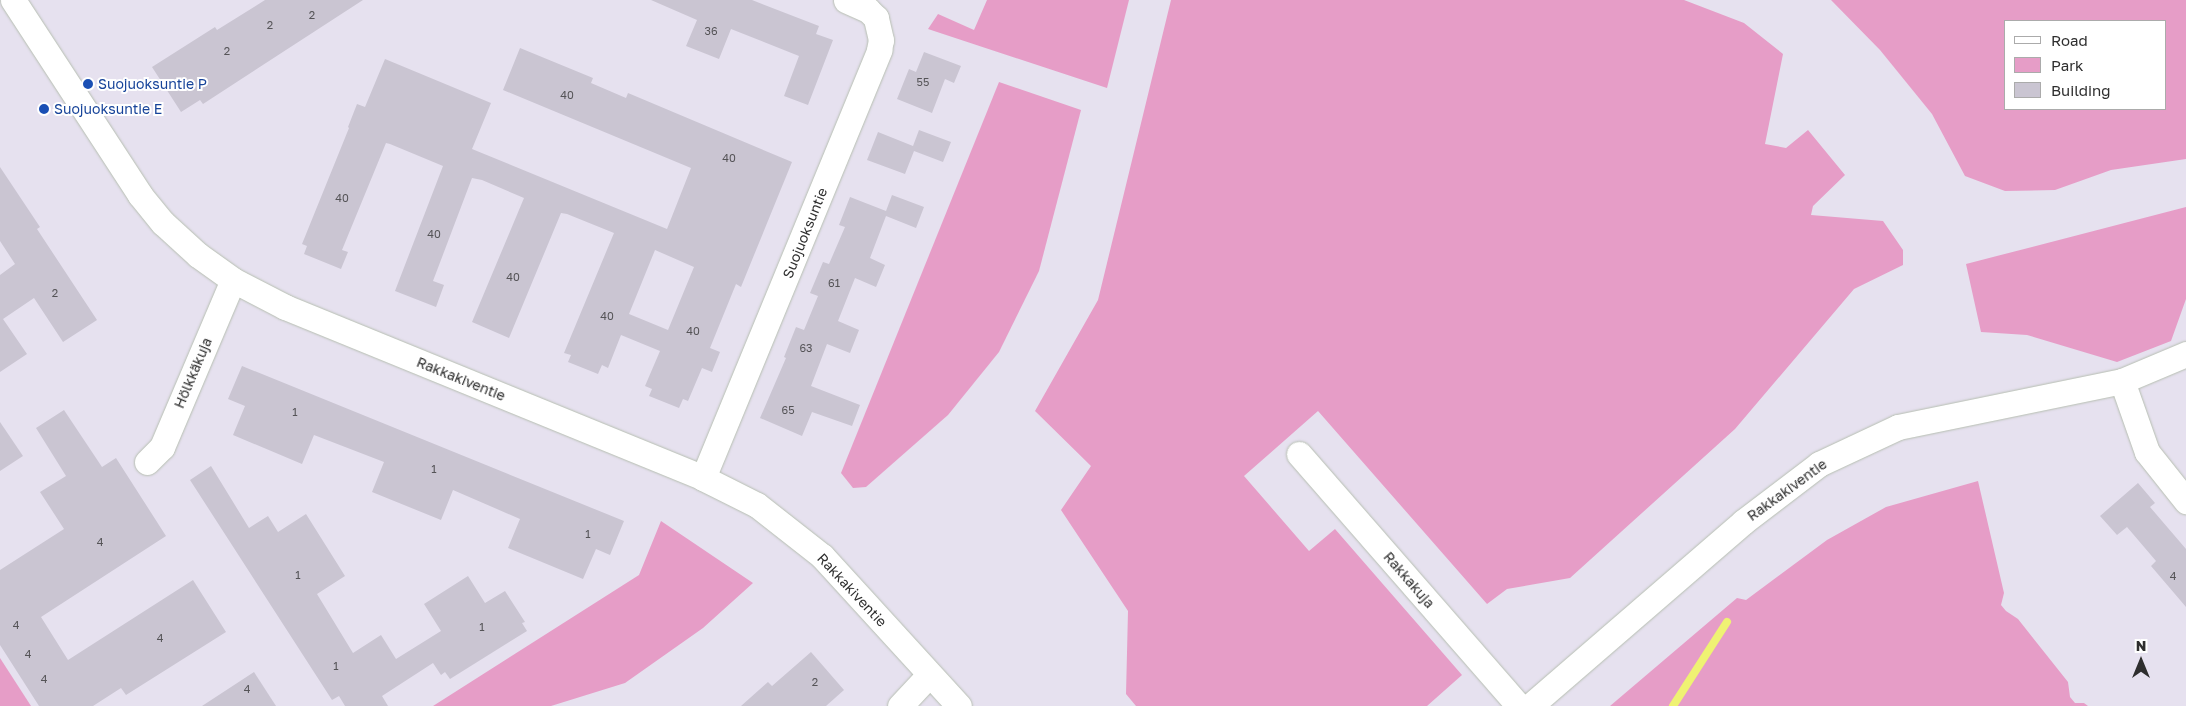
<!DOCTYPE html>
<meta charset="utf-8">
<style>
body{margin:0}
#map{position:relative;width:2186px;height:706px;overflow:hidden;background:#e6e1ef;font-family:"Golos Text",sans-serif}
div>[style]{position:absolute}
.green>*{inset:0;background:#e69dc7}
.stream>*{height:8px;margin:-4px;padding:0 4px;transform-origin:4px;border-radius:4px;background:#eff273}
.building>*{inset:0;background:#cac5d2}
.roads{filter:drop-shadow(0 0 1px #b6beb1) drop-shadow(0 0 1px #b6beb1)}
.street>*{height:25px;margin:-12.5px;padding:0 12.5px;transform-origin:12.5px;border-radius:12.5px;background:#fff}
.dots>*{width:14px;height:14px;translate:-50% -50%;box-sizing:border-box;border:2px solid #fff;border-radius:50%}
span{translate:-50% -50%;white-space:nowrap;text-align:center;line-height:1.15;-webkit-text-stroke:4px #fff;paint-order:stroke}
.number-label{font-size:11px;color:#555457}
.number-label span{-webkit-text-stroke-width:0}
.transit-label{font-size:14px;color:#164399}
.left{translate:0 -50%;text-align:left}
.street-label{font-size:14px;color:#2e2e2e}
.legend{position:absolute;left:2004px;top:20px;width:162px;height:90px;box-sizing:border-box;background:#fff;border:1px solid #ababab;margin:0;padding:6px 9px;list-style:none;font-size:15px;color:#2e2e2e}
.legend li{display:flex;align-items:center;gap:10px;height:25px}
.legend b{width:25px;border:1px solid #ababab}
.north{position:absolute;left:2116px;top:636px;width:50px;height:50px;-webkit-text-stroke:4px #fff;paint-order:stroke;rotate:0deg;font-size:14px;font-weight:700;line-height:20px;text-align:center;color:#2e2e2e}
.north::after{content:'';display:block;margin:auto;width:18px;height:22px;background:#2e2e2e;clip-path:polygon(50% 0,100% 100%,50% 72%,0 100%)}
</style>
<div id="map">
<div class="green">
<div style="clip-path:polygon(987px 0,1129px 0,1107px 88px,928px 29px,938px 14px,974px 30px)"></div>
<div style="clip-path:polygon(1171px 0,1684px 0,1744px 23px,1783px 54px,1765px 144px,1786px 148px,1808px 130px,1845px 175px,1813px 206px,1811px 215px,1883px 221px,1903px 250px,1903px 265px,1854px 289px,1735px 429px,1570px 578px,1507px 589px,1487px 604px,1318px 411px,1244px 476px,1309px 551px,1335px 529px,1462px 675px,1427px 706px,1136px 706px,1126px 694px,1128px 611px,1061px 510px,1091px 466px,1035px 411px,1098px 300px)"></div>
<div style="clip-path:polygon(evenodd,1831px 0,2186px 0,2186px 159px,2111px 170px,2055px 190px,2005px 191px,1965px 176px,1932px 114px,1880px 50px,1831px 0,2005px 21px,2165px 21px,2165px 109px,2005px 109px,2005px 21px)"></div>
<div style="clip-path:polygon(999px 82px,1081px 110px,1039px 271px,999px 352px,948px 415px,866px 487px,853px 488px,841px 473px)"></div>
<div style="clip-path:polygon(2186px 207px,2186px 299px,2171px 341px,2117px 362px,2027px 335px,1981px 332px,1966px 264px)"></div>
<div style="clip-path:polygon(1978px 481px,2004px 593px,2001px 605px,2006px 611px,2018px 619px,2068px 682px,2070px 697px,2075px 703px,2084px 703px,2088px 706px,1610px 706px,1737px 598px,1746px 600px,1827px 540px,1886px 507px)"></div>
<div style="clip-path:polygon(661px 521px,753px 583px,703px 628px,625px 683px,551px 706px,433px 706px,639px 575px)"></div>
<div style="clip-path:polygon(0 658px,31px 706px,0 706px)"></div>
</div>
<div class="stream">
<div style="left:1673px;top:706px;width:100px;rotate:-57.3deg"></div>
</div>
<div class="building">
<div style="clip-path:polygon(265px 0,363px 0,203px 104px,200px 100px,181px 112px,152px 67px,215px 27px,217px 30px)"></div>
<div style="clip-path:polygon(651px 0,752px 0,819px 26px,816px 34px,833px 40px,808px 105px,784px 96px,799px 56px,731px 29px,719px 59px,686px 46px,697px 20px)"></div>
<div style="clip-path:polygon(evenodd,520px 48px,593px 78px,591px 83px,626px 98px,628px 93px,792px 162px,741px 287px,736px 284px,710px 348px,720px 352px,712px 372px,702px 368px,688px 401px,683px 399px,679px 408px,649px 396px,652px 389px,645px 386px,660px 351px,621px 335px,608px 368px,602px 365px,598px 374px,568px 362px,571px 355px,564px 353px,614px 233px,567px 214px,561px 213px,509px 338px,472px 322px,524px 198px,482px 180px,472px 178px,433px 281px,444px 285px,436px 307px,395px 291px,443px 166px,390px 144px,386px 143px,342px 250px,348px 252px,341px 269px,304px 254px,307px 246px,302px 244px,349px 128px,348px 127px,357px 104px,365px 107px,385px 59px,491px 103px,472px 149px,667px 229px,691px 168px,503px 90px,520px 48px,655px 250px,694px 267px,668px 330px,629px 314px,655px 250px)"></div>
<div style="clip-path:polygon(924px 52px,961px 66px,954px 83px,945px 79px,932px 113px,897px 99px,909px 69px,916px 72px)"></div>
<div style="clip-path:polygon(919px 130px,951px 142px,943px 162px,914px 151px,905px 174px,867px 160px,878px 132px,913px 146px)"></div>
<div style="clip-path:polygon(0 167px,40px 227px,37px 229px,97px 320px,63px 342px,34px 298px,3px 319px,27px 354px,0 372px,0 275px,15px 264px,0 241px)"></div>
<div style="clip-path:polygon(892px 195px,924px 207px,916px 228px,886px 216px,870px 258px,885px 265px,876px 287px,855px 278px,838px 321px,859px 330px,850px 353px,827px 344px,811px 386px,860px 405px,852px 426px,812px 412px,802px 436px,760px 418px,786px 358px,784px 357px,796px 327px,804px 330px,818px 296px,810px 293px,823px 262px,829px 264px,845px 227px,839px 225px,850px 197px,886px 211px)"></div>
<div style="clip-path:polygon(242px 366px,624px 521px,610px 555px,596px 549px,583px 579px,508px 548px,520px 519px,453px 490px,441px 520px,372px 492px,384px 462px,314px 435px,302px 464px,233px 435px,245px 406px,228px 399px)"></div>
<div style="clip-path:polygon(64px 410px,102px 467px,116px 458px,166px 536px,41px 617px,68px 660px,193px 580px,226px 632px,126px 695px,121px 688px,93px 706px,39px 706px,0 645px,0 570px,64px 529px,40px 492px,66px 476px,36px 428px)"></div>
<div style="clip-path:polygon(0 422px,23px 456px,0 471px)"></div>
<div style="clip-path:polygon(211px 466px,249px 528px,268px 516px,278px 532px,306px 514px,345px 576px,317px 594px,353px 653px,381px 635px,396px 659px,441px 631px,424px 604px,468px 576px,485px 603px,505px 591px,525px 622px,522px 623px,527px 631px,450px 679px,445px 672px,441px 675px,433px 663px,382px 696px,388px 706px,345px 706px,339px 696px,332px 700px,190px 480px)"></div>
<div style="clip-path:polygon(2138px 483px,2155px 503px,2150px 507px,2186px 549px,2186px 607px,2151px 566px,2156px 561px,2127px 527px,2117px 535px,2100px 516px)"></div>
<div style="clip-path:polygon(811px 652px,844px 690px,826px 706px,741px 706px,768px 682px,772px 686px)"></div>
<div style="clip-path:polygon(254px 672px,276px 706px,202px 706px)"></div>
</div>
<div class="roads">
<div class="street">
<div style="left:13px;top:0;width:233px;rotate:56.9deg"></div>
<div style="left:140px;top:195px;width:36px;rotate:51deg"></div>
<div style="left:163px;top:223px;width:47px;rotate:42.4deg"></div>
<div style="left:198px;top:255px;width:43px;rotate:35.5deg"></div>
<div style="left:233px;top:280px;width:59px;rotate:27.4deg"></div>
<div style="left:285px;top:307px;width:452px;rotate:22.2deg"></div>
<div style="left:703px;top:478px;width:60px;rotate:26.6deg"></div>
<div style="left:757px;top:505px;width:83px;rotate:38.1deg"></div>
<div style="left:822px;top:556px;width:203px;rotate:47.6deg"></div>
<div style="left:2122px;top:381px;width:75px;rotate:70.6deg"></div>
<div style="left:2147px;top:452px;width:63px;rotate:51.5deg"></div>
<div style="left:1299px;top:454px;width:335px;rotate:48.9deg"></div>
<div style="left:147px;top:462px;width:21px;rotate:-45deg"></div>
<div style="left:162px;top:447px;width:181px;rotate:-67deg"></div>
<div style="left:703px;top:478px;width:463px;rotate:-67.6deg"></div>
<div style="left:879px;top:50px;width:10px;rotate:-79deg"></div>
<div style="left:881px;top:40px;width:23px;rotate:-103deg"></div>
<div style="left:876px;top:18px;width:11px;rotate:-135deg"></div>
<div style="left:868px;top:10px;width:24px;rotate:-156deg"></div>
<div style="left:900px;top:706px;width:42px;rotate:-46.9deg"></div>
<div style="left:1530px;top:706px;width:281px;rotate:-40.8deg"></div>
<div style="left:1743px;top:522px;width:96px;rotate:-37.3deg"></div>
<div style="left:1819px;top:464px;width:87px;rotate:-25.1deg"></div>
<div style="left:1898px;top:427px;width:229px;rotate:-11.6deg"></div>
<div style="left:2122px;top:381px;width:69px;rotate:-22.9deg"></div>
</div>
</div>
<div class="dots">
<div style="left:88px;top:84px;background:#1a4fb4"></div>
<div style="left:44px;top:109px;background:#1a4fb4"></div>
</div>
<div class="number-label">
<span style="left:312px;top:15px">2</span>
<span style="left:270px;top:25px">2</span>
<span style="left:711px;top:31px">36</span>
<span style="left:227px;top:51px">2</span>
<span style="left:923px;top:82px">55</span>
<span style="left:567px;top:95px">40</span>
<span style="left:729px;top:158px">40</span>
<span style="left:342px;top:198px">40</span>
<span style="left:434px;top:234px">40</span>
<span style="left:513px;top:277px">40</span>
<span style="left:834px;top:283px">61</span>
<span style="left:55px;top:293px">2</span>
<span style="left:607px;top:316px">40</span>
<span style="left:693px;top:331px">40</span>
<span style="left:806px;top:348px">63</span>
<span style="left:788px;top:410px">65</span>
<span style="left:295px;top:412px">1</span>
<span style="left:434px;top:469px">1</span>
<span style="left:588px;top:534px">1</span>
<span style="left:100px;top:542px">4</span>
<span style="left:298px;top:575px">1</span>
<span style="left:2173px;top:576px">4</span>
<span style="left:16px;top:625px">4</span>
<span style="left:482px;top:627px">1</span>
<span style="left:160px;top:638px">4</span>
<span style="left:28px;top:654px">4</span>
<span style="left:336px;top:666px">1</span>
<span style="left:44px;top:679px">4</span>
<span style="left:815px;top:682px">2</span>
<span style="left:247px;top:689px">4</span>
</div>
<div class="transit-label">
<span class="left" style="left:98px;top:84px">Suojuoksuntie P</span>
<span class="left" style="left:54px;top:109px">Suojuoksuntie E</span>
</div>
<div class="street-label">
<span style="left:805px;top:233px;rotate:-68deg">Suojuoksuntie</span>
<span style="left:193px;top:373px;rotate:-67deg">Hölkkäkuja</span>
<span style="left:461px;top:379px;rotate:22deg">Rakkakiventie</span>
<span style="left:1787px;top:490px;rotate:-36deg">Rakkakiventie</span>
<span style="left:1409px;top:580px;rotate:49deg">Rakkakuja</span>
<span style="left:852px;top:590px;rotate:47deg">Rakkakiventie</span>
</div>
<ul class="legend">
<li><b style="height:6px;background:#fff"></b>Road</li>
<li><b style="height:14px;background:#e69dc7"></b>Park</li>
<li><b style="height:14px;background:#cac5d2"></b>Building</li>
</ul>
<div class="north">N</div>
</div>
